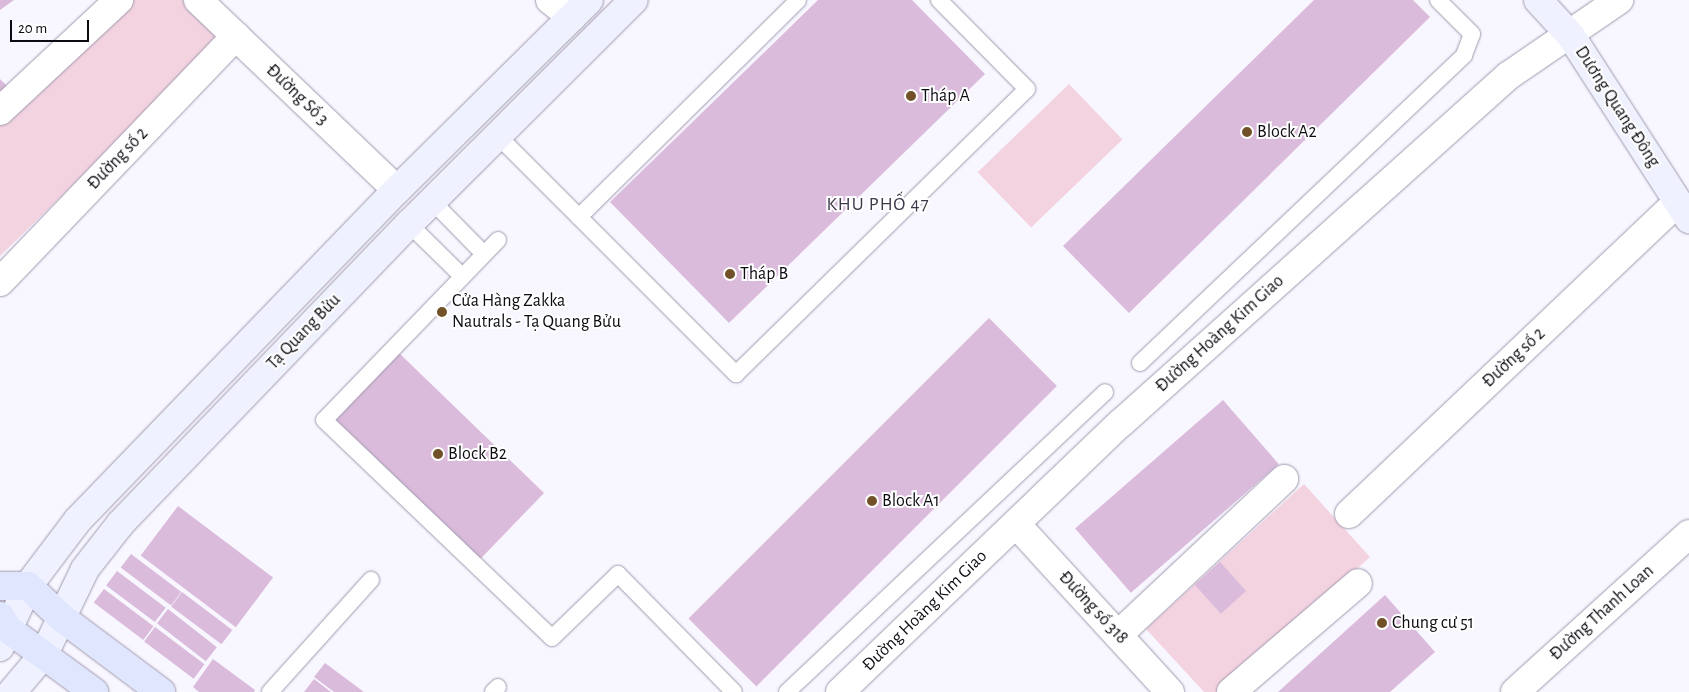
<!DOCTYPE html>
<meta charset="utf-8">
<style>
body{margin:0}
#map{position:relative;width:1689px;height:692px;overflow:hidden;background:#f8f6ff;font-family:"Alegreya Sans",sans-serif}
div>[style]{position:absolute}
.green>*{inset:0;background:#f4d3e1;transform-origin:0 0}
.building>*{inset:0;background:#dbbbdc;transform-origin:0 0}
.roads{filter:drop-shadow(0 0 1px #a09aae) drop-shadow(0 0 1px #a09aae)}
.lane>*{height:16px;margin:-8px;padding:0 8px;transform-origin:8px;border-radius:8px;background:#fff}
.street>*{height:28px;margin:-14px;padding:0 14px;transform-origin:14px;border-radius:14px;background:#fff}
.secondary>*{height:28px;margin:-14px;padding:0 14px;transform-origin:14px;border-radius:14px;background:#eff2fe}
.primary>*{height:28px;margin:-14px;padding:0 14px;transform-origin:14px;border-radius:14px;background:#e0e6fd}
.dots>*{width:14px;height:14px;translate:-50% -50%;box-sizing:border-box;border:2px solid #fff;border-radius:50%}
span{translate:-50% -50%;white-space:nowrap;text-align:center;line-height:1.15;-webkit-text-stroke:4px #fff;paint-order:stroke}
.street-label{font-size:18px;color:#0d0b12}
.poi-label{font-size:18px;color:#0d0b12}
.left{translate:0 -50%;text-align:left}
.neighbourhood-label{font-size:19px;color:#3e384a;letter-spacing:1px}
.scale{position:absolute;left:10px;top:20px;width:79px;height:22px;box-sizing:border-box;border:2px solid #0d0b12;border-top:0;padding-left:6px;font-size:15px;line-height:18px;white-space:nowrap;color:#0d0b12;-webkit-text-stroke:4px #fff;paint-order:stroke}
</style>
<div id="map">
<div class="green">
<div style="clip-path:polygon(125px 0,191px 0,230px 32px,0 256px,0 123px)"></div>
<div style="left:1069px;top:84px;width:77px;height:127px;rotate:46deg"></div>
<div style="clip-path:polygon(1304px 484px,1370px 557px,1221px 692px,1204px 692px,1146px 629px)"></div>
</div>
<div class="building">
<div style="clip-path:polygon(0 0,14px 0,0 10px)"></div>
<div style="clip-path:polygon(818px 0,912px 0,985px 74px,729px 323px,610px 202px)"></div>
<div style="clip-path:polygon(1314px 0,1413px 0,1430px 17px,1129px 313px,1063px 246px)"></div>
<div style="clip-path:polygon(0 79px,7px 86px,0 93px)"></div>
<div style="left:989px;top:318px;width:96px;height:425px;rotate:45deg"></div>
<div style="left:398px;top:352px;width:203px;height:92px;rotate:44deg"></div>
<div style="left:1223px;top:400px;width:85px;height:196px;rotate:49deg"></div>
<div style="left:178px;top:506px;width:119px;height:62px;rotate:37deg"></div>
<div style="left:131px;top:554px;width:63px;height:17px;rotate:37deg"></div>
<div style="left:1220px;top:562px;width:39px;height:34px;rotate:48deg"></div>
<div style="left:117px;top:571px;width:61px;height:18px;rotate:37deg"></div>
<div style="left:104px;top:589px;width:62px;height:17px;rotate:37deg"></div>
<div style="left:182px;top:592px;width:63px;height:18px;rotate:37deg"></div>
<div style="clip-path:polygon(1385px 595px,1435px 652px,1390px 692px,1278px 692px)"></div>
<div style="left:168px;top:609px;width:62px;height:18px;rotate:38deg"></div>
<div style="left:155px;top:627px;width:62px;height:18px;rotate:37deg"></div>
<div style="clip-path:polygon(213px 659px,255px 690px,254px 692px,199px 692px,193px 687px)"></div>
<div style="clip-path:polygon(325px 663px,364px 692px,334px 692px,314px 677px)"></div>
<div style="clip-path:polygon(314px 679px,331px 692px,304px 692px)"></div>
</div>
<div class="roads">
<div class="lane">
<div style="left:498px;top:136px;width:337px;rotate:45deg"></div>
<div style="left:736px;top:374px;width:407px;rotate:-44.4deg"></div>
<div style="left:1027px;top:89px;width:125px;rotate:-134.7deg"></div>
<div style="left:432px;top:201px;width:74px;rotate:45.5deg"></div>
<div style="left:579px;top:217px;width:308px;rotate:-44.7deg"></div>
<div style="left:409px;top:224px;width:74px;rotate:44.5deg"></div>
<div style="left:498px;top:240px;width:250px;rotate:134deg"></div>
<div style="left:324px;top:420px;width:315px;rotate:43.7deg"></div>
<div style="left:552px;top:638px;width:92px;rotate:-44.1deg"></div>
<div style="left:618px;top:574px;width:165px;rotate:45.5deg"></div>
<div style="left:1140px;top:363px;width:447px;rotate:-43.5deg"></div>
<div style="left:1464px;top:55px;width:22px;rotate:-69deg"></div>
<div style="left:1472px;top:34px;width:48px;rotate:-135deg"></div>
<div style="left:270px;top:692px;width:151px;rotate:-48deg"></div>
<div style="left:493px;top:692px;width:7px;rotate:-45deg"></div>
<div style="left:787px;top:692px;width:437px;rotate:-43.3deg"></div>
</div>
<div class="street">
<div style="left:198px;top:0;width:275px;rotate:43.7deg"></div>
<div style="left:550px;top:0;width:28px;rotate:38deg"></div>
<div style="left:0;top:111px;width:163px;rotate:-43deg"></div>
<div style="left:0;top:282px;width:341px;rotate:-46.2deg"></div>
<div style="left:1349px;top:514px;width:453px;rotate:-43.5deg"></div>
<div style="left:1016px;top:524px;width:228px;rotate:47.5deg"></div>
<div style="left:1118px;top:635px;width:228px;rotate:-43.2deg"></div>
<div style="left:840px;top:692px;width:389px;rotate:-43.8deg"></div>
<div style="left:1121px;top:423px;width:520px;rotate:-41.88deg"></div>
<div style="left:1508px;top:76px;width:135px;rotate:-34.4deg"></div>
<div style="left:1231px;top:692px;width:167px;rotate:-40.6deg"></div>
<div style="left:1515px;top:692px;width:235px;rotate:-42.2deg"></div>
</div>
<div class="secondary">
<div style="left:1538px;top:0;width:49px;rotate:47.5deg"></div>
<div style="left:1571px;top:36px;width:218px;rotate:57.2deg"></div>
<div style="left:0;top:647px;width:67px;rotate:-65.3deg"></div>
<div style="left:28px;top:586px;width:83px;rotate:-52.9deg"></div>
<div style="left:78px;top:520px;width:459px;rotate:-46deg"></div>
<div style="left:397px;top:190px;width:270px;rotate:-44.7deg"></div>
<div style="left:12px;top:692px;width:50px;rotate:-49.9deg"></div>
<div style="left:44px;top:654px;width:94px;rotate:-64.2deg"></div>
<div style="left:85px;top:569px;width:58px;rotate:-52deg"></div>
<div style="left:121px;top:523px;width:415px;rotate:-46.1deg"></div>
<div style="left:409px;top:224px;width:317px;rotate:-44.9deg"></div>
</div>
<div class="primary">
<div style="left:0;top:586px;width:28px"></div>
<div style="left:28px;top:586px;width:47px;rotate:43.3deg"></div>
<div style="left:62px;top:618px;width:124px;rotate:36.8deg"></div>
<div style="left:0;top:616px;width:15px;rotate:58deg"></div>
<div style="left:8px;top:629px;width:107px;rotate:36.2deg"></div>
</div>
</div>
<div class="dots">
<div style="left:911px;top:96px;background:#725028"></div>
<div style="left:1247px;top:132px;background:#725028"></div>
<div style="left:730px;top:274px;background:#725028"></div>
<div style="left:442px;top:312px;background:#725028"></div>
<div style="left:438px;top:454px;background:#725028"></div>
<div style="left:872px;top:501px;background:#725028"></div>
<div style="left:1382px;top:623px;background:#725028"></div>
</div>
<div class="street-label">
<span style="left:297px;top:95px;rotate:44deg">Đường Số 3</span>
<span style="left:1617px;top:107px;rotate:57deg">Dương Quang Đông</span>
<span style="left:118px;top:159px;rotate:-46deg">Đường số 2</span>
<span style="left:304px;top:332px;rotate:-46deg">Tạ Quang Bửu</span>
<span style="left:1220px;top:334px;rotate:-42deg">Đường Hoàng Kim Giao</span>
<span style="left:1514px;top:358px;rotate:-43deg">Đường số 2</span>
<span style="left:1093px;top:608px;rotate:47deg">Đường số 318</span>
<span style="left:925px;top:611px;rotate:-44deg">Đường Hoàng Kim Giao</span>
<span style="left:1602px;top:613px;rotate:-42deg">Đường Thanh Loan</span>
</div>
<div class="poi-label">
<span class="left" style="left:921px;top:96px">Tháp A</span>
<span class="left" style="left:1257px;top:132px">Block A2</span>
<span class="left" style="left:740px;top:274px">Tháp B</span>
<span class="left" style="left:452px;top:312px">Cửa Hàng Zakka<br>Nautrals - Tạ Quang Bửu</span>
<span class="left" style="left:448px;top:454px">Block B2</span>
<span class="left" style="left:882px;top:501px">Block A1</span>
<span class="left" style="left:1392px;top:623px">Chung cư 51</span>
</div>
<div class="neighbourhood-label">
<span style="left:878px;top:205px">KHU PHỐ 47</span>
</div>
<div class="scale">20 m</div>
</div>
